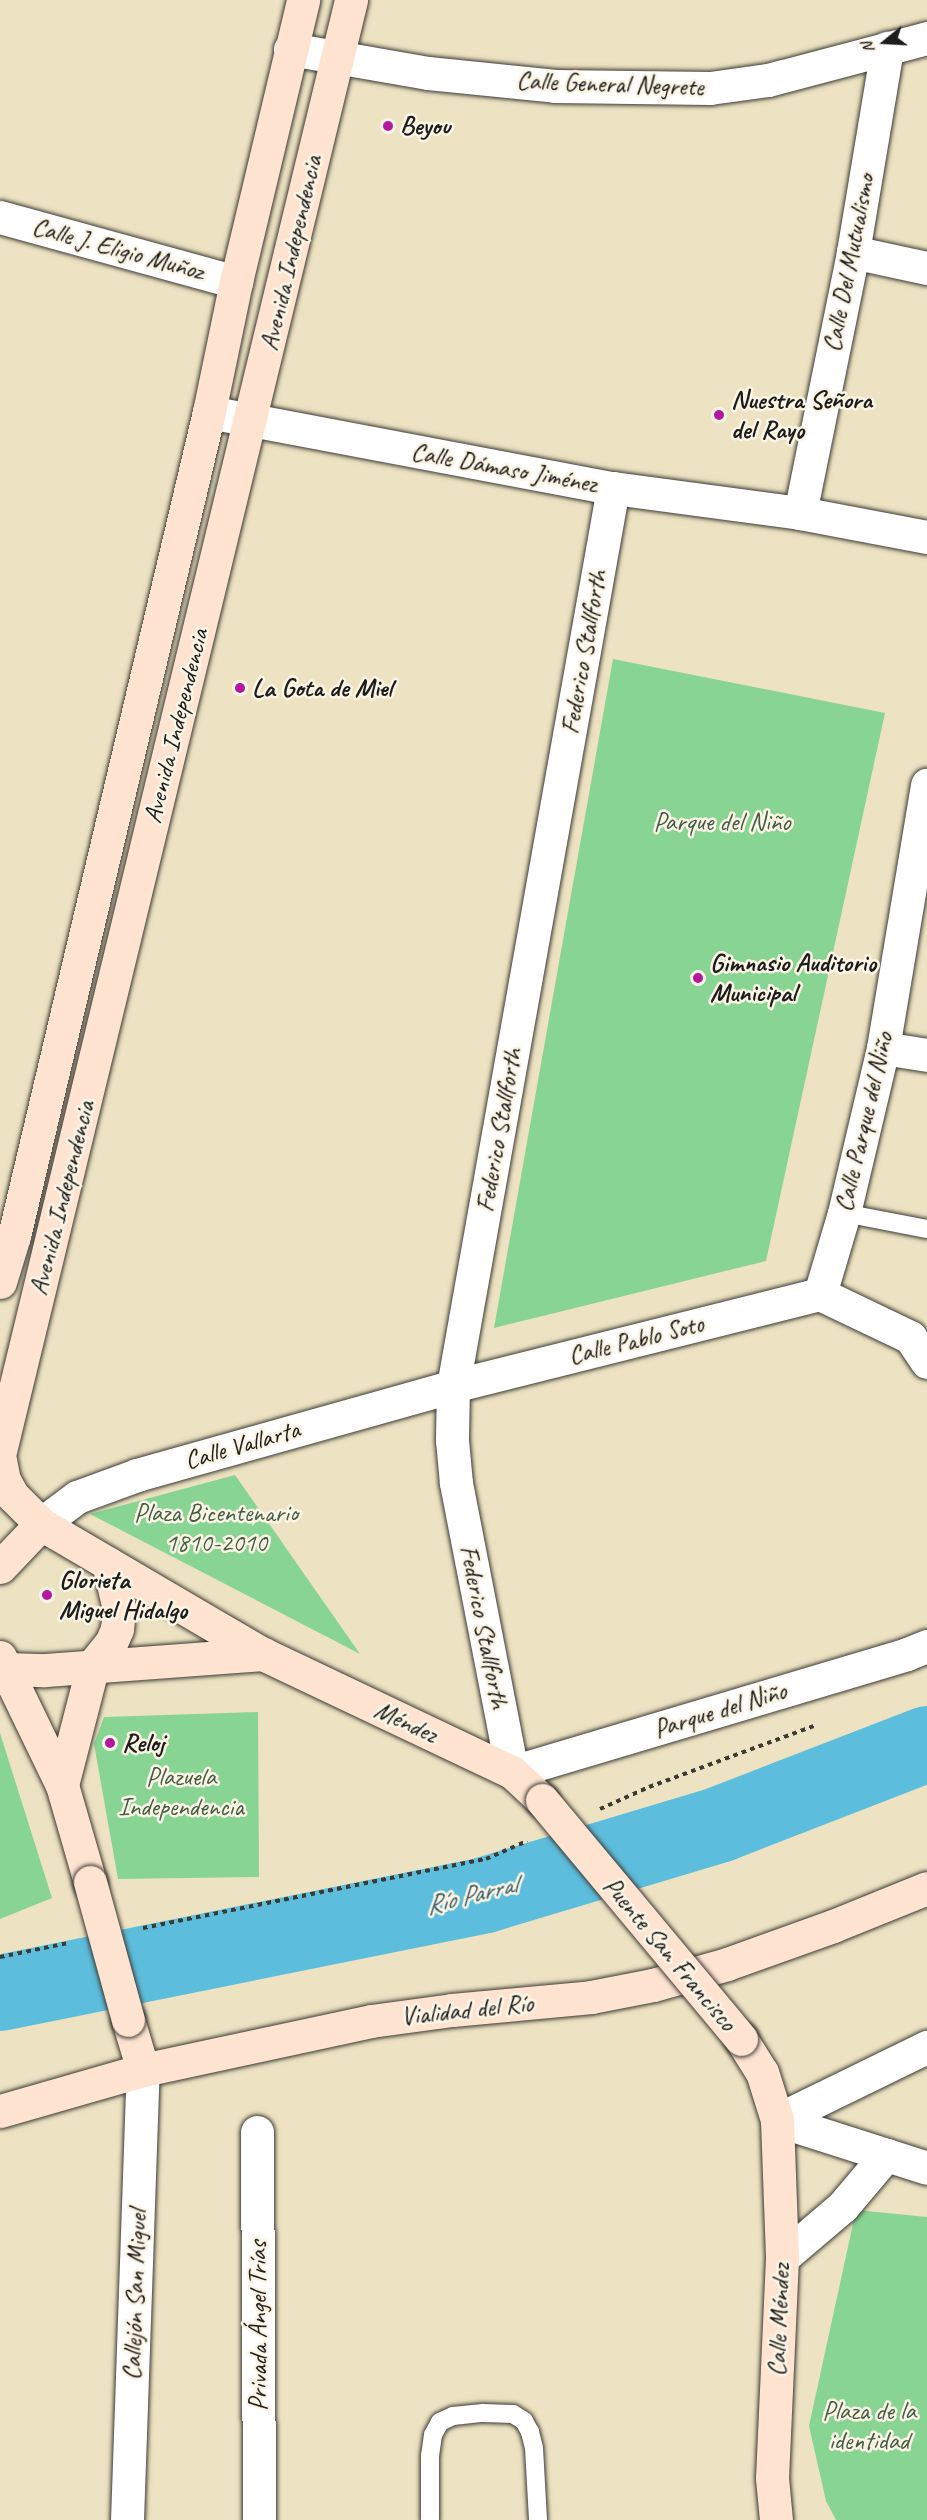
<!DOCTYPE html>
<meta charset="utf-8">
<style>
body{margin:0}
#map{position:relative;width:927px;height:2520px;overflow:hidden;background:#ede2c1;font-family:Caveat,sans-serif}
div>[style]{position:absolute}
.green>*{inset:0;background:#88d593}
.river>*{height:76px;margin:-38px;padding:0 38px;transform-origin:38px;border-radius:38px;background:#5dbddc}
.path>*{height:4px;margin-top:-2px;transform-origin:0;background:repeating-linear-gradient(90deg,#3b3a35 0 4.5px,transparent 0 9px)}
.roads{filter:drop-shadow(0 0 2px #3b3a35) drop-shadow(0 0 2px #3b3a35)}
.lane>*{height:18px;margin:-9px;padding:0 9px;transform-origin:9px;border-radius:9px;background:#fff}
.street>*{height:33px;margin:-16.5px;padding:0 16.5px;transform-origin:16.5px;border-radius:16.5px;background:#fff}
.secondary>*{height:33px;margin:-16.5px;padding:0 16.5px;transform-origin:16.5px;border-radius:16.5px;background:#fee3d1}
.bridges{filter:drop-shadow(0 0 2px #3b3a35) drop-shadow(0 0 2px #3b3a35)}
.secondary-bridge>*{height:33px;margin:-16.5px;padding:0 16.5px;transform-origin:16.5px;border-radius:16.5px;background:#fee3d1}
.dots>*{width:16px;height:16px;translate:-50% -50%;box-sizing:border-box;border:3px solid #fcf5e5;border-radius:50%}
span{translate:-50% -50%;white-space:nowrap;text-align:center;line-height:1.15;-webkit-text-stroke:5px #fcf5e5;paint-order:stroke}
.street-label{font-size:26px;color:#1c1c1c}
.poi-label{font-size:26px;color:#1c1c1c;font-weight:700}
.left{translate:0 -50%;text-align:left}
.park-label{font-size:26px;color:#425d46}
.water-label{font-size:27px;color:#365c69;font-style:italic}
.north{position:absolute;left:855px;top:12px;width:60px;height:60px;-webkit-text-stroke:4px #fcf5e5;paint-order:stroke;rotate:252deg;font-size:16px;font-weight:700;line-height:24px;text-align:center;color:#1c1c1c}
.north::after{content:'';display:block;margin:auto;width:21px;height:27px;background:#1c1c1c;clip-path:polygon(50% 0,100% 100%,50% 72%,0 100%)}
</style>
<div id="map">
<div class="green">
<div style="clip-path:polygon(613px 659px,885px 713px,766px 1261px,494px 1328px)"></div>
<div style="clip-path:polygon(235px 1475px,360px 1654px,90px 1514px)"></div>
<div style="clip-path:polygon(258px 1712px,259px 1877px,118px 1879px,94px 1744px,104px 1717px)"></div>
<div style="clip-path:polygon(0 1733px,52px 1898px,0 1919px)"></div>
<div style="clip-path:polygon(856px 2210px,927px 2217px,927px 2520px,836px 2520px,826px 2501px,809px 2426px)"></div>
</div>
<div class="river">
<div style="left:0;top:1993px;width:495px;rotate:-11.4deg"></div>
<div style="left:485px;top:1895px;width:246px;rotate:-16.7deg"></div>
<div style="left:721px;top:1824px;width:221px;rotate:-21.2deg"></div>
</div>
<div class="path">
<div style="left:600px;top:1809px;width:54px;rotate:-24.2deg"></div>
<div style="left:649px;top:1787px;width:179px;rotate:-20.3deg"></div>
<div style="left:143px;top:1928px;width:350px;rotate:-11.4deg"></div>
<div style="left:486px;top:1859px;width:45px;rotate:-23.7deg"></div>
<div style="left:0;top:1957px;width:69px;rotate:-11.6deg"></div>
</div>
<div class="roads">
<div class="lane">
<div style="left:844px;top:1213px;width:85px;rotate:10.9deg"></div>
<div style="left:430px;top:2520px;width:64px;rotate:-90deg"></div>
<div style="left:430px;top:2456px;width:21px;rotate:-82deg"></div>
<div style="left:433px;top:2435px;width:15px;rotate:-62deg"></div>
<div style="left:440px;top:2422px;width:14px;rotate:-25deg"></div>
<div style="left:453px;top:2416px;width:30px;rotate:-6deg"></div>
<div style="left:483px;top:2413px;width:30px;rotate:2deg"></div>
<div style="left:513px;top:2414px;width:13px;rotate:32deg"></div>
<div style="left:524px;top:2421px;width:13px;rotate:61deg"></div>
<div style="left:530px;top:2432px;width:16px;rotate:76deg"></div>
<div style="left:534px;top:2448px;width:72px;rotate:86.8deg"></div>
</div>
<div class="street">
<div style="left:290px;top:49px;width:140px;rotate:9.9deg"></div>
<div style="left:428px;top:73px;width:128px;rotate:5.8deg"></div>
<div style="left:555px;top:86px;width:155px;rotate:0.7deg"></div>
<div style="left:710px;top:88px;width:59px;rotate:-7.9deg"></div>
<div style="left:768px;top:80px;width:164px;rotate:-14.8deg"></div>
<div style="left:0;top:217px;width:245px;rotate:15.4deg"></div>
<div style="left:853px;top:252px;width:76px;rotate:12.2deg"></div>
<div style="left:209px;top:412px;width:411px;rotate:10.7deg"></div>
<div style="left:613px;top:488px;width:189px;rotate:7.6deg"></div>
<div style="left:800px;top:513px;width:129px;rotate:10.7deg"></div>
<div style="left:613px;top:488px;width:912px;rotate:100.1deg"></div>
<div style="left:453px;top:1386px;width:54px;rotate:91.1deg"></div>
<div style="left:452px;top:1440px;width:43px;rotate:84.7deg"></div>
<div style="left:456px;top:1483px;width:294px;rotate:79deg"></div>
<div style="left:512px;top:1772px;width:412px;rotate:-16.6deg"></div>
<div style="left:907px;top:1654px;width:22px;rotate:-22deg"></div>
<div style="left:800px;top:513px;width:266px;rotate:-78.5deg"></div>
<div style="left:853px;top:252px;width:207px;rotate:-80.5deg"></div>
<div style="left:883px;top:1048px;width:45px;rotate:9deg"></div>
<div style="left:820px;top:1294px;width:84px;rotate:-73.5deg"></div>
<div style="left:844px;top:1213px;width:170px;rotate:-76.7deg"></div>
<div style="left:883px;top:1048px;width:267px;rotate:-80.5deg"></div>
<div style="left:820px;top:1294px;width:100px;rotate:25.5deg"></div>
<div style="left:910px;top:1337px;width:30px;rotate:56deg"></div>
<div style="left:41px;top:1524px;width:45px;rotate:-36.9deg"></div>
<div style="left:77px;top:1497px;width:64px;rotate:-20.1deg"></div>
<div style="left:137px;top:1475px;width:328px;rotate:-15.7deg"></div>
<div style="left:453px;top:1386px;width:378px;rotate:-14.1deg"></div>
<div style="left:777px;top:2120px;width:167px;rotate:-26deg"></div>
<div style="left:777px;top:2120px;width:157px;rotate:17.7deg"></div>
<div style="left:257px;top:2132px;width:388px;rotate:89.7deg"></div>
<div style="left:782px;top:2258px;width:80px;rotate:-40.4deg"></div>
<div style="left:843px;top:2206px;width:67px;rotate:-49.9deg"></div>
<div style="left:127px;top:2520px;width:450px;rotate:-88deg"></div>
</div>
<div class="secondary">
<div style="left:0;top:1282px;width:48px;rotate:-73.1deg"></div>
<div style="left:14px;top:1236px;width:847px;rotate:-76.69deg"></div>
<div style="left:209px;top:412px;width:133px;rotate:-78.3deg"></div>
<div style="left:236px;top:282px;width:290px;rotate:-76.6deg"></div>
<div style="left:0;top:1451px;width:1493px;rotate:-76.4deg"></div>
<div style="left:0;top:1460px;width:20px;rotate:79deg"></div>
<div style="left:4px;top:1480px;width:18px;rotate:61deg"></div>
<div style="left:13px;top:1496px;width:40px;rotate:45deg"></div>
<div style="left:41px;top:1524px;width:257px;rotate:30.4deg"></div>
<div style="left:263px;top:1654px;width:276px;rotate:25.4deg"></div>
<div style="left:512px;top:1772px;width:41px;rotate:43deg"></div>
<div style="left:0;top:1567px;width:59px;rotate:-46.4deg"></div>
<div style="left:0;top:1657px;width:142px;rotate:64.2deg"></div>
<div style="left:62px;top:1785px;width:101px;rotate:73.9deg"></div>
<div style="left:7px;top:1669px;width:38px;rotate:2deg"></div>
<div style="left:45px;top:1670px;width:219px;rotate:-4.2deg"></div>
<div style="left:62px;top:1785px;width:124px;rotate:-75.5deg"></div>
<div style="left:93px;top:1665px;width:28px;rotate:-51deg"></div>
<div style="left:111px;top:1643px;width:15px;rotate:-67deg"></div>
<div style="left:117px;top:1629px;width:20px;rotate:-84deg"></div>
<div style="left:119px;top:1609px;width:47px;rotate:-103.4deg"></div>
<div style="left:128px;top:2020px;width:52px;rotate:73.3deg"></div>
<div style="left:741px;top:2039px;width:39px;rotate:58deg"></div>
<div style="left:762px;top:2072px;width:50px;rotate:72.6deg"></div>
<div style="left:777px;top:2120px;width:138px;rotate:87.9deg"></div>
<div style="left:782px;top:2258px;width:220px;rotate:92.6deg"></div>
<div style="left:772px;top:2478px;width:42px;rotate:84.6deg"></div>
<div style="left:0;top:2111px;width:149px;rotate:-16deg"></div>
<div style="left:143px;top:2070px;width:233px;rotate:-12.1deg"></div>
<div style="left:371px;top:2021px;width:82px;rotate:-7.7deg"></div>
<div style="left:452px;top:2010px;width:140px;rotate:-5.3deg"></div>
<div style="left:591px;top:1997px;width:63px;rotate:-11deg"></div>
<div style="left:653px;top:1985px;width:77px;rotate:-15.8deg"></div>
<div style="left:727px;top:1964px;width:113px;rotate:-19.7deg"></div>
<div style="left:833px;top:1926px;width:101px;rotate:-22deg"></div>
</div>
</div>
<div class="bridges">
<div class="secondary-bridge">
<div style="left:542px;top:1800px;width:311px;rotate:50.2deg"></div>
<div style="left:90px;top:1882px;width:143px;rotate:74.6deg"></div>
</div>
</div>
<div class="dots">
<div style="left:388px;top:126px;background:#b5179e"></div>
<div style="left:719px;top:415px;background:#b5179e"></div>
<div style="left:240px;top:688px;background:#b5179e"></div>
<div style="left:698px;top:978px;background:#b5179e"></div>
<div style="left:47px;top:1595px;background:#b5179e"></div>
<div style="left:110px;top:1743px;background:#b5179e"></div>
</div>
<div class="street-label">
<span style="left:610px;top:84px;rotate:2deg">Calle General Negrete</span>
<span style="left:118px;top:249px;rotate:15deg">Calle J. Eligio Muñoz</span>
<span style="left:291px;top:253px;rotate:-77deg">Avenida Independencia</span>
<span style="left:849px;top:263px;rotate:-79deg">Calle Del Mutualismo</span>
<span style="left:504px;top:468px;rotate:10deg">Calle Dámaso Jiménez</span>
<span style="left:584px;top:652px;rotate:-80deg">Federico Stallforth</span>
<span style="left:176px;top:726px;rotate:-76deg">Avenida Independencia</span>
<span style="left:864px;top:1122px;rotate:-77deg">Calle Parque del Niño</span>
<span style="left:499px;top:1130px;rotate:-80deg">Federico Stallforth</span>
<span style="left:62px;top:1198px;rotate:-76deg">Avenida Independencia</span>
<span style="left:636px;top:1340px;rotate:-14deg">Calle Pablo Soto</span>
<span style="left:242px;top:1445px;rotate:-16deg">Calle Vallarta</span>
<span style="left:484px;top:1627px;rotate:79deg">Federico Stallforth</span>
<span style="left:720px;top:1710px;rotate:-17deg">Parque del Niño</span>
<span style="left:406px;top:1722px;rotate:25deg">Méndez</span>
<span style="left:670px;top:1954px;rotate:50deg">Puente San Francisco</span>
<span style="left:467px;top:2010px;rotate:-6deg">Vialidad del Río</span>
<span style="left:135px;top:2295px;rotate:-88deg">Callejón San Miguel</span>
<span style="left:779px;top:2320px;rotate:-88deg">Calle Méndez</span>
<span style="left:258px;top:2326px;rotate:-90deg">Privada Ángel Trías</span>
</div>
<div class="poi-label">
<span class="left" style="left:400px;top:126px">Beyou</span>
<span class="left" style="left:731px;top:415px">Nuestra Señora<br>del Rayo</span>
<span class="left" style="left:252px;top:688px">La Gota de Miel</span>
<span class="left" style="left:710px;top:978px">Gimnasio Auditorio<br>Municipal</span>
<span class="left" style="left:59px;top:1595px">Glorieta<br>Miguel Hidalgo</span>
<span class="left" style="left:122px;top:1743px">Reloj</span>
</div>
<div class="park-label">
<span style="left:722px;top:822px">Parque del Niño</span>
<span style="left:216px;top:1528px">Plaza Bicentenario<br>1810-2010</span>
<span style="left:181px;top:1792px">Plazuela<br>Independencia</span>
<span style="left:869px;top:2426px">Plaza de la<br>identidad</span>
</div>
<div class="water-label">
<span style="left:471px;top:1895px;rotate:-14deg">Río Parral</span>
</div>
<div class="north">N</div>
</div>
